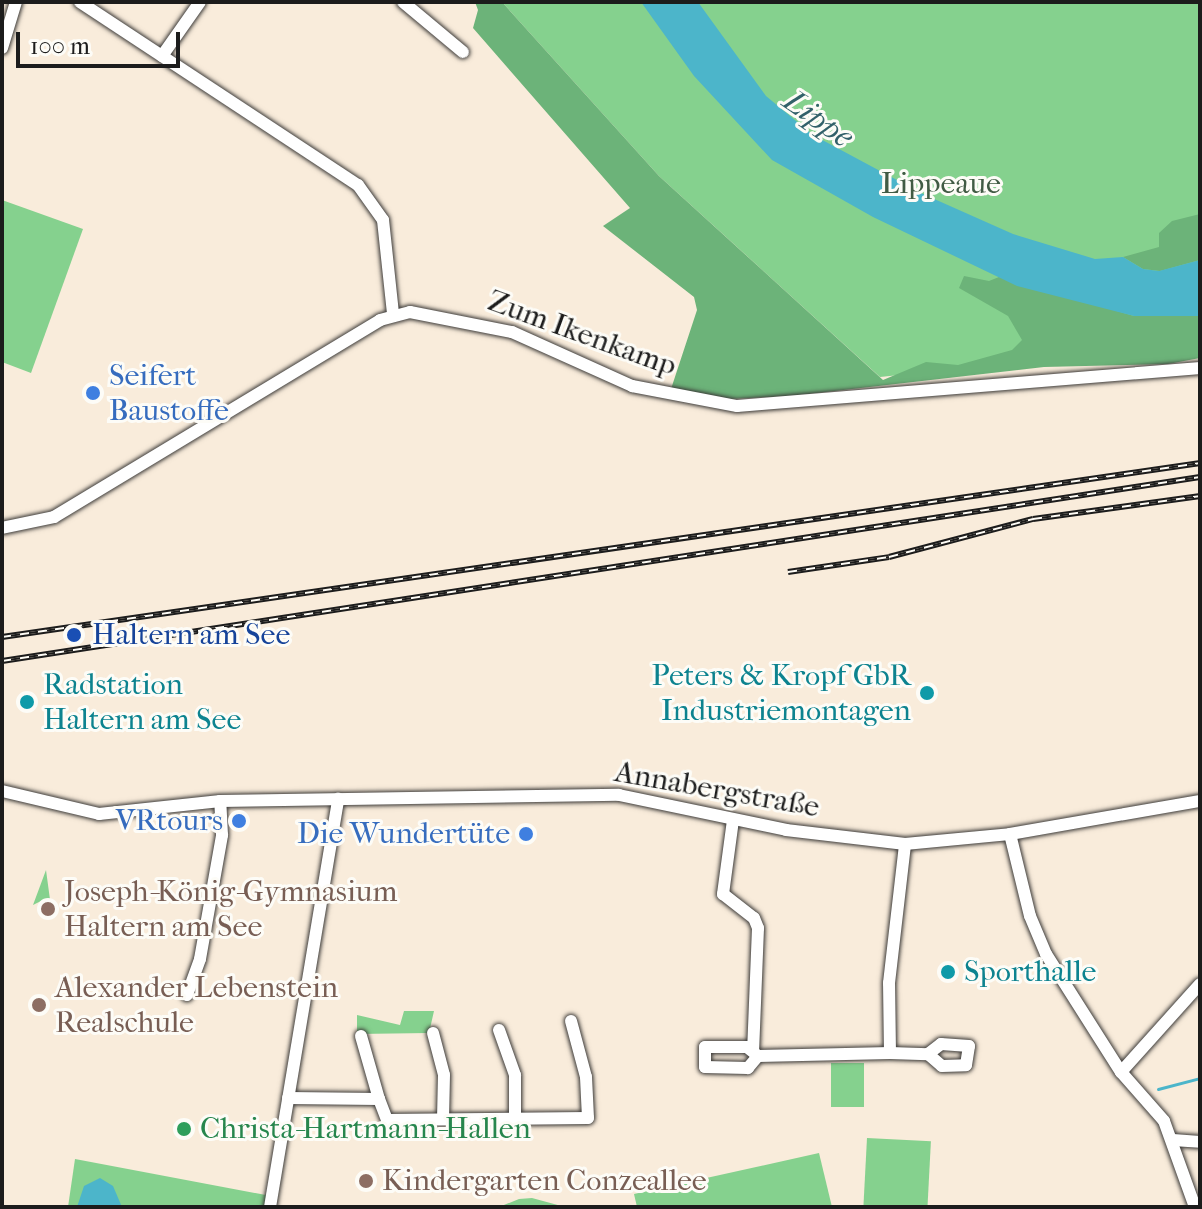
<!DOCTYPE html>
<meta charset="utf-8">
<style>
body{margin:0}
#map{position:relative;width:1202px;height:1209px;overflow:hidden;background:#f9ecdb;font-family:"IM FELL French Canon",serif}
div>[style]{position:absolute}
.green>*{inset:0;background:#85d18e;transform-origin:0 0}
.forest>*{inset:0;background:#6cb379}
.water>*{inset:0;background:#4cb5ca}
.stream>*{height:3px;margin:-1.5px;padding:0 1.5px;transform-origin:1.5px;border-radius:1.5px;background:#4cb5ca}
.roads{filter:drop-shadow(0 0 2px #3d3b39) drop-shadow(0 0 2px #3d3b39)}
.street>*{height:12px;margin:-6px;padding:0 6px;transform-origin:6px;border-radius:6px;background:#fff}
.rail>*{height:6px;margin-top:-3px;transform-origin:0;background:repeating-linear-gradient(90deg,#fdfcf7 0 9px,#1c1c1c 0 18px);box-sizing:border-box;border-block:2px solid #1c1c1c}
.dots>*{width:22px;height:22px;translate:-50% -50%;box-sizing:border-box;border:4px solid #fdfcf7;border-radius:50%}
span{translate:-50% -50%;white-space:nowrap;text-align:center;line-height:1.15;-webkit-text-stroke:6px #fdfcf7;paint-order:stroke}
.park-label{font-size:30px;color:#415b44}
.street-label{font-size:30px;color:#1c1c1c}
.shop-label{font-size:30px;color:#366cbe}
.left{translate:0 -50%;text-align:left}
.right{translate:-100% -50%;text-align:right}
.transit-label{font-size:30px;color:#164399}
.culture-label{font-size:30px;color:#0d838f}
.education-label{font-size:30px;color:#785e54}
.leisure-label{font-size:30px;color:#27864d}
.water-label{font-size:32px;color:#32616a;font-style:italic}
.frame{position:absolute;inset:0;border:4px solid #1c1c1c;pointer-events:none}
.scale{position:absolute;left:16px;top:32px;width:164px;height:36px;box-sizing:border-box;border:4px solid #1c1c1c;border-top:0;padding-left:10px;font-size:24px;line-height:28px;white-space:nowrap;color:#1c1c1c;-webkit-text-stroke:6px #fdfcf7;paint-order:stroke}
</style>
<div id="map">
<div class="green">
<div style="clip-path:polygon(502px 2px,1200px 2px,1200px 344px,880px 377px,659px 176px)"></div>
<div style="clip-path:polygon(2px 200px,83px 229px,31px 373px,2px 362px)"></div>
<div style="clip-path:polygon(46px 870px,51px 907px,43px 900px,33px 905px)"></div>
<div style="clip-path:polygon(404px 1011px,434px 1011px,429px 1033px,357px 1034px,357px 1015px,400px 1025px)"></div>
<div style="left:831px;top:1063px;width:33px;height:44px"></div>
<div style="left:867px;top:1138px;width:64px;height:69px;rotate:3deg"></div>
<div style="clip-path:polygon(819px 1153px,832px 1207px,637px 1207px,634px 1194px)"></div>
<div style="clip-path:polygon(75px 1159px,271px 1196px,270px 1207px,68px 1207px)"></div>
<div style="clip-path:polygon(532px 1198px,565px 1207px,499px 1207px,519px 1199px)"></div>
</div>
<div class="forest">
<div style="clip-path:polygon(475px 2px,502px 2px,659px 176px,883px 380px,926px 362px,958px 365px,1012px 350px,1022px 340px,1008px 316px,959px 288px,964px 276px,989px 281px,999px 277px,1134px 316px,1200px 316px,1200px 358px,1168px 364px,1044px 367px,791px 396px,730px 399px,671px 389px,697px 310px,694px 297px,603px 226px,630px 208px,473px 28px,478px 10px)"></div>
<div style="clip-path:polygon(1200px 214px,1200px 260px,1160px 271px,1143px 269px,1123px 257px,1159px 247px,1159px 233px,1172px 221px)"></div>
</div>
<div class="water">
<div style="clip-path:polygon(641px 2px,698px 2px,766px 96px,813px 135px,923px 194px,1013px 234px,1095px 259px,1123px 257px,1143px 269px,1159px 271px,1200px 260px,1200px 316px,1134px 316px,1017px 286px,873px 217px,772px 160px,694px 76px)"></div>
<div style="clip-path:polygon(100px 1178px,113px 1186px,122px 1207px,77px 1207px,84px 1186px)"></div>
</div>
<div class="stream">
<div style="left:1158px;top:1089px;width:43px;rotate:-14.7deg"></div>
</div>
<div class="roads">
<div class="street">
<div style="left:80px;top:2px;width:333px;rotate:33.4deg"></div>
<div style="left:358px;top:185px;width:43px;rotate:54.5deg"></div>
<div style="left:383px;top:220px;width:95px;rotate:83.9deg"></div>
<div style="left:403px;top:2px;width:78px;rotate:39.8deg"></div>
<div style="left:2px;top:48px;width:48px;rotate:-73.1deg"></div>
<div style="left:162px;top:56px;width:66px;rotate:-54.9deg"></div>
<div style="left:2px;top:528px;width:53px;rotate:-11.9deg"></div>
<div style="left:54px;top:517px;width:381px;rotate:-31.1deg"></div>
<div style="left:380px;top:320px;width:31px;rotate:-15deg"></div>
<div style="left:410px;top:312px;width:104px;rotate:11.1deg"></div>
<div style="left:512px;top:332px;width:132px;rotate:24.2deg"></div>
<div style="left:632px;top:386px;width:107px;rotate:10.8deg"></div>
<div style="left:737px;top:406px;width:465px;rotate:-4.7deg"></div>
<div style="left:2px;top:791px;width:100px;rotate:13.3deg"></div>
<div style="left:99px;top:814px;width:122px;rotate:-6.1deg"></div>
<div style="left:220px;top:801px;width:399px;rotate:-0.9deg"></div>
<div style="left:619px;top:795px;width:171px;rotate:11.8deg"></div>
<div style="left:786px;top:830px;width:120px;rotate:6.7deg"></div>
<div style="left:905px;top:844px;width:105px;rotate:-5.4deg"></div>
<div style="left:1010px;top:834px;width:193px;rotate:-9.9deg"></div>
<div style="left:733px;top:820px;width:75px;rotate:97.7deg"></div>
<div style="left:723px;top:894px;width:39px;rotate:38deg"></div>
<div style="left:754px;top:918px;width:11px;rotate:68deg"></div>
<div style="left:758px;top:928px;width:123px;rotate:92.3deg"></div>
<div style="left:1010px;top:834px;width:84px;rotate:76.3deg"></div>
<div style="left:1030px;top:916px;width:41px;rotate:67.2deg"></div>
<div style="left:1046px;top:954px;width:140px;rotate:57.6deg"></div>
<div style="left:1121px;top:1072px;width:65px;rotate:48.7deg"></div>
<div style="left:1164px;top:1121px;width:91px;rotate:70.2deg"></div>
<div style="left:187px;top:995px;width:38px;rotate:-70deg"></div>
<div style="left:200px;top:959px;width:126px;rotate:-79.9deg"></div>
<div style="left:222px;top:835px;width:34px;rotate:-93deg"></div>
<div style="left:499px;top:1030px;width:48px;rotate:70.4deg"></div>
<div style="left:515px;top:1075px;width:44px;rotate:90deg"></div>
<div style="left:433px;top:1033px;width:43px;rotate:75.3deg"></div>
<div style="left:444px;top:1075px;width:44px;rotate:91.3deg"></div>
<div style="left:361px;top:1036px;width:66px;rotate:74.1deg"></div>
<div style="left:890px;top:1053px;width:38px;rotate:2deg"></div>
<div style="left:928px;top:1054px;width:18px;rotate:41deg"></div>
<div style="left:942px;top:1066px;width:24px;rotate:-2deg"></div>
<div style="left:966px;top:1065px;width:19px;rotate:-81deg"></div>
<div style="left:969px;top:1046px;width:28px;rotate:-176deg"></div>
<div style="left:941px;top:1044px;width:16px;rotate:142deg"></div>
<div style="left:758px;top:1056px;width:16px;rotate:130deg"></div>
<div style="left:748px;top:1068px;width:43px;rotate:-178.7deg"></div>
<div style="left:705px;top:1067px;width:20px;rotate:-90deg"></div>
<div style="left:705px;top:1047px;width:42px"></div>
<div style="left:747px;top:1047px;width:14px;rotate:39deg"></div>
<div style="left:758px;top:1056px;width:132px;rotate:-1.3deg"></div>
<div style="left:890px;top:1053px;width:70px;rotate:-90.8deg"></div>
<div style="left:889px;top:983px;width:140px;rotate:-83.4deg"></div>
<div style="left:1121px;top:1072px;width:118px;rotate:-48.1deg"></div>
<div style="left:288px;top:1098px;width:91px;rotate:0.6deg"></div>
<div style="left:379px;top:1099px;width:22px;rotate:69deg"></div>
<div style="left:387px;top:1120px;width:201px;rotate:-0.6deg"></div>
<div style="left:588px;top:1118px;width:41px;rotate:-92.8deg"></div>
<div style="left:586px;top:1077px;width:58px;rotate:-105deg"></div>
<div style="left:1173px;top:1140px;width:27px;rotate:4deg"></div>
<div style="left:270px;top:1207px;width:414px;rotate:-80.5deg"></div>
</div>
</div>
<div class="rail">
<div style="left:788px;top:572px;width:102px;rotate:-8.4deg"></div>
<div style="left:889px;top:557px;width:149px;rotate:-14.8deg"></div>
<div style="left:1033px;top:519px;width:169px;rotate:-7.8deg"></div>
<div style="left:2px;top:637px;width:1211px;rotate:-8.26deg"></div>
<div style="left:2px;top:661px;width:1212px;rotate:-8.73deg"></div>
</div>
<div class="dots">
<div style="left:93px;top:393px;background:#3f7fe0"></div>
<div style="left:74px;top:635px;background:#1a4fb4"></div>
<div style="left:927px;top:693px;background:#0f9aa8"></div>
<div style="left:27px;top:702px;background:#0f9aa8"></div>
<div style="left:239px;top:821px;background:#3f7fe0"></div>
<div style="left:526px;top:834px;background:#3f7fe0"></div>
<div style="left:48px;top:909px;background:#8d6e63"></div>
<div style="left:948px;top:972px;background:#0f9aa8"></div>
<div style="left:39px;top:1005px;background:#8d6e63"></div>
<div style="left:184px;top:1129px;background:#2e9e5b"></div>
<div style="left:366px;top:1181px;background:#8d6e63"></div>
</div>
<div class="park-label">
<span style="left:941px;top:184px">Lippeaue</span>
</div>
<div class="street-label">
<span style="left:582px;top:334px;rotate:20deg">Zum Ikenkamp</span>
<span style="left:717px;top:790px;rotate:10deg">Annabergstraße</span>
</div>
<div class="shop-label">
<span class="left" style="left:109px;top:393px">Seifert<br>Baustoffe</span>
<span class="right" style="left:223px;top:821px">VRtours</span>
<span class="right" style="left:510px;top:834px">Die Wundertüte</span>
</div>
<div class="transit-label">
<span class="left" style="left:92px;top:635px">Haltern am See</span>
</div>
<div class="culture-label">
<span class="right" style="left:911px;top:693px">Peters &amp; Kropf GbR<br>Industriemontagen</span>
<span class="left" style="left:43px;top:702px">Radstation<br>Haltern am See</span>
<span class="left" style="left:964px;top:972px">Sporthalle</span>
</div>
<div class="education-label">
<span class="left" style="left:64px;top:909px">Joseph-König-Gymnasium<br>Haltern am See</span>
<span class="left" style="left:55px;top:1005px">Alexander Lebenstein<br>Realschule</span>
<span class="left" style="left:382px;top:1181px">Kindergarten Conzeallee</span>
</div>
<div class="leisure-label">
<span class="left" style="left:200px;top:1129px">Christa-Hartmann-Hallen</span>
</div>
<div class="water-label">
<span style="left:818px;top:119px;rotate:35deg">Lippe</span>
</div>
<div class="frame"></div>
<div class="scale">100 m</div>
</div>
